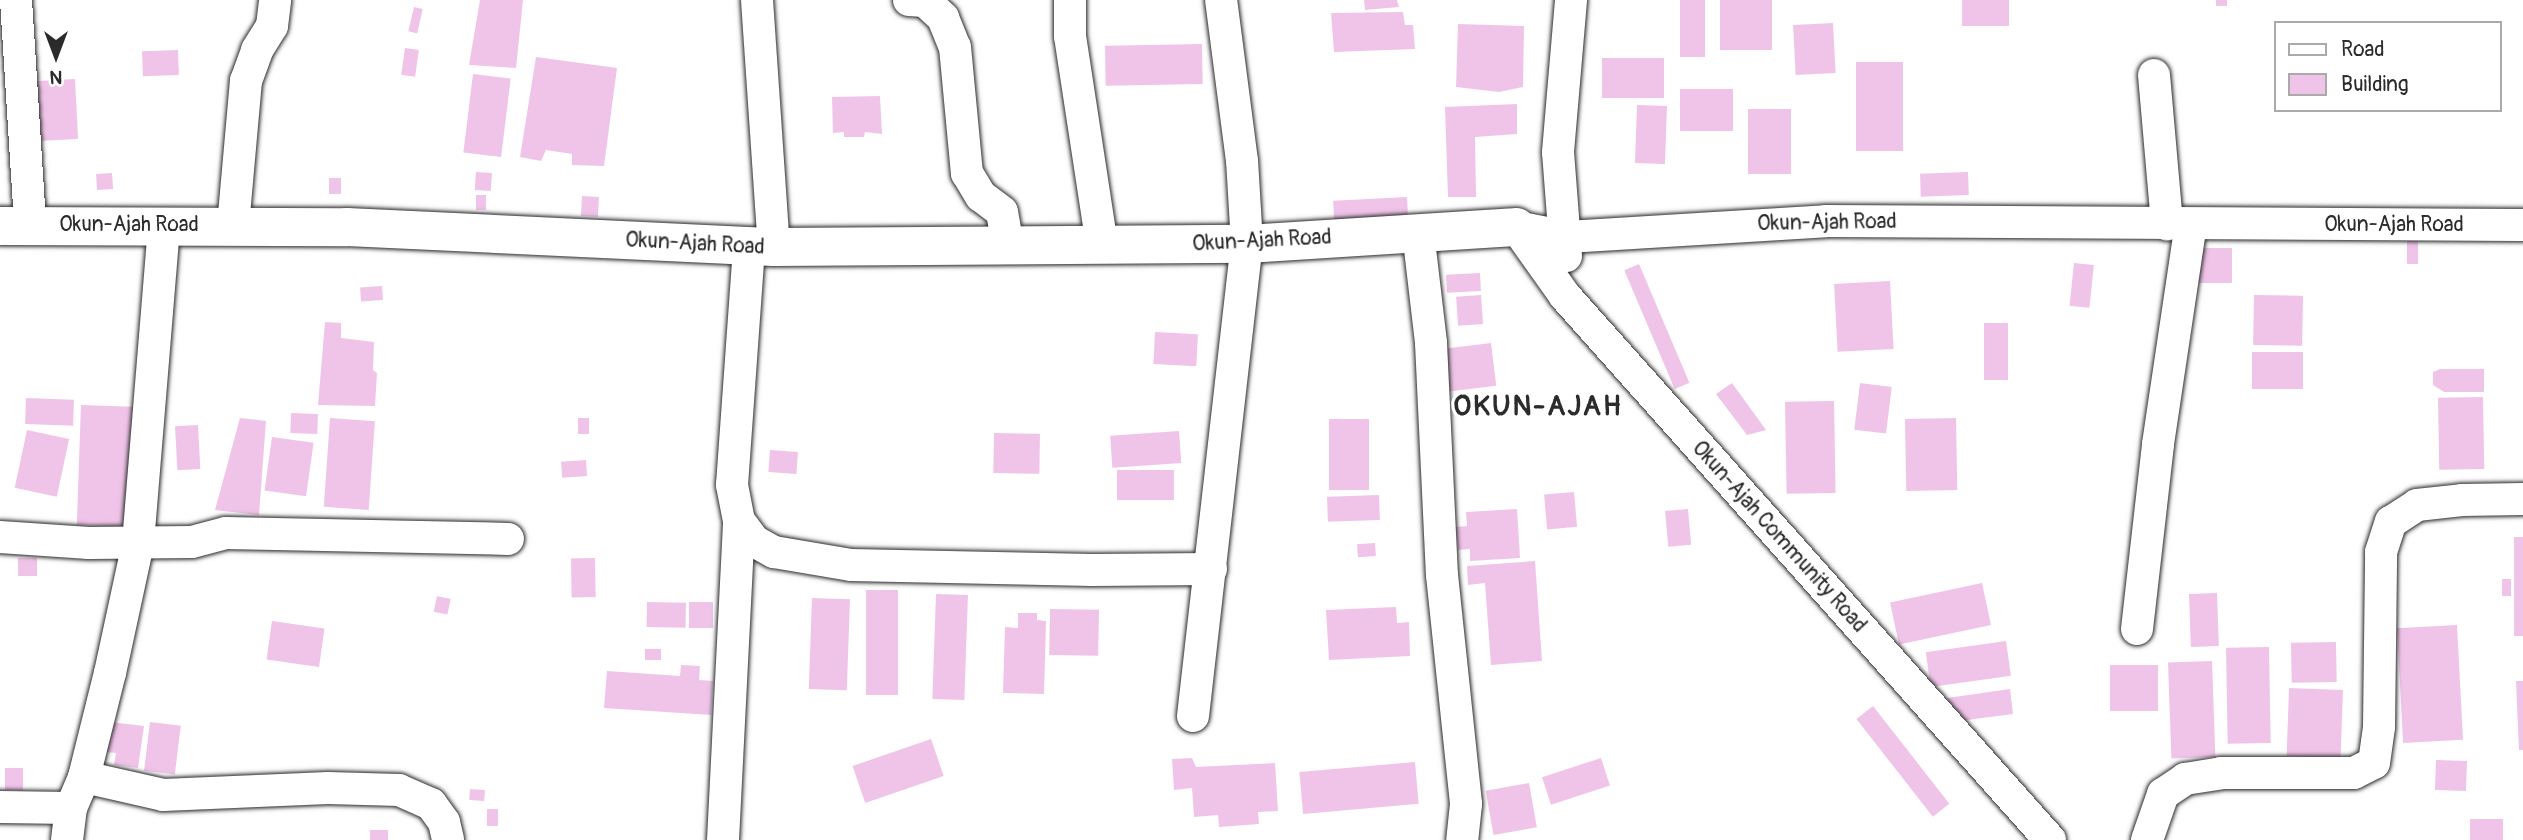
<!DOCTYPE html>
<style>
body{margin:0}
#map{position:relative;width:2523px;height:840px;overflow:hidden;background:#fff;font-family:Pangolin,sans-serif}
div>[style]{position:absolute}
.building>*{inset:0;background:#f0c4e9;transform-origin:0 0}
.roads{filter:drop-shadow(0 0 2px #2b2b2b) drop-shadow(0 0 2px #2b2b2b)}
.minor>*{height:32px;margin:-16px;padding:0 16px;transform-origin:16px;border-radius:16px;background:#fff}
.major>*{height:38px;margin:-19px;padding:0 19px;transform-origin:19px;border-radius:19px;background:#fff}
span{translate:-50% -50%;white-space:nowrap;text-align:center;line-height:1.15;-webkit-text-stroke:6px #fff;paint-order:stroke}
.street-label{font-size:21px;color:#2b2b2b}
.district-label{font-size:28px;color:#2b2b2b;font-weight:700;letter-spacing:2px}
.legend{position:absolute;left:2274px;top:21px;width:228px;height:91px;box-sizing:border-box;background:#fff;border:2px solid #aaa;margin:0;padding:9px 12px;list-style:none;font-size:21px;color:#2b2b2b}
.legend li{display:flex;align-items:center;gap:14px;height:35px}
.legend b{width:35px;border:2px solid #aaa}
.north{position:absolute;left:21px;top:21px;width:70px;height:70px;-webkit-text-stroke:5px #fff;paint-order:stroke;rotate:180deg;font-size:19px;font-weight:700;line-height:28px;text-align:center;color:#2b2b2b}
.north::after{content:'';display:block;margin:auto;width:24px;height:32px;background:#2b2b2b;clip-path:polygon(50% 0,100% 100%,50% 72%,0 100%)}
</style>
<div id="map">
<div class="building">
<div style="clip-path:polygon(480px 0,523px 0,516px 68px,469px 65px)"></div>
<div style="clip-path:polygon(1364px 0,1397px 0,1399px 7px,1365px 10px)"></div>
<div style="left:1680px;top:0;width:25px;height:57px"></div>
<div style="left:1720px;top:0;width:52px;height:50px"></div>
<div style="left:1962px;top:0;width:47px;height:26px"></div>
<div style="left:2216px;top:0;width:11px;height:6px"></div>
<div style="left:414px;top:7px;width:9px;height:25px;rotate:13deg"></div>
<div style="clip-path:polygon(1403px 12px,1405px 25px,1413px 25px,1415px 49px,1334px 52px,1331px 13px)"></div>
<div style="left:1833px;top:23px;width:50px;height:40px;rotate:87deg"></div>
<div style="clip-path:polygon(1458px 24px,1524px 26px,1523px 87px,1499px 92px,1456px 87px)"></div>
<div style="left:1202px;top:44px;width:40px;height:97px;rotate:89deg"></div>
<div style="left:405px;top:48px;width:14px;height:27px;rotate:8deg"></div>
<div style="left:178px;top:50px;width:25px;height:36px;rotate:88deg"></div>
<div style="clip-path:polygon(536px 57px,617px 68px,604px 166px,572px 165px,572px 154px,546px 150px,541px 161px,520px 157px)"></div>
<div style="left:1602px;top:58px;width:62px;height:40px"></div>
<div style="left:1856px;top:62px;width:47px;height:89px"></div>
<div style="left:473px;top:74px;width:38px;height:79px;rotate:7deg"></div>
<div style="left:75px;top:79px;width:60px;height:41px;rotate:87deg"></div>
<div style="left:1680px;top:89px;width:53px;height:42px"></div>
<div style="clip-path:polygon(880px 96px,882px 134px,865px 132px,864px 137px,844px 137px,844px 132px,833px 133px,832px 97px)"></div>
<div style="clip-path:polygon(1517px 104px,1517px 134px,1475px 137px,1476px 197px,1448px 197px,1445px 107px)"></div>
<div style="left:1637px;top:105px;width:30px;height:58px;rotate:2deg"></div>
<div style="left:1748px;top:109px;width:43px;height:65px"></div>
<div style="left:476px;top:172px;width:16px;height:18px;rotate:4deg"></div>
<div style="left:1968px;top:172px;width:23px;height:48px;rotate:88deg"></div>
<div style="left:112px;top:173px;width:16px;height:16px;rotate:86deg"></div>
<div style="left:329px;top:178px;width:12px;height:16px"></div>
<div style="left:476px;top:195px;width:10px;height:15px"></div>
<div style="left:582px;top:196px;width:17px;height:20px;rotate:3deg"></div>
<div style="left:1407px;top:197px;width:22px;height:74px;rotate:87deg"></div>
<div style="left:2407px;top:241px;width:11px;height:23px"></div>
<div style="left:2195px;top:248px;width:37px;height:35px"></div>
<div style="left:2074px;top:263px;width:20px;height:43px;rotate:6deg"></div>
<div style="left:1639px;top:264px;width:129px;height:16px;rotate:67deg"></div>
<div style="left:1480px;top:273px;width:18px;height:34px;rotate:87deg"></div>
<div style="left:1890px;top:281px;width:68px;height:56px;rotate:87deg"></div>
<div style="left:382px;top:286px;width:14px;height:22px;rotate:86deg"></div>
<div style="left:1481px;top:295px;width:29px;height:25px;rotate:86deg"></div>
<div style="left:2254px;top:295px;width:49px;height:50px;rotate:1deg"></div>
<div style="clip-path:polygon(325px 322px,341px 323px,341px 338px,374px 342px,373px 370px,377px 373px,375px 406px,318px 405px)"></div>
<div style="left:1984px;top:323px;width:24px;height:57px"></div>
<div style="left:1155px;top:332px;width:43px;height:32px;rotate:3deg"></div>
<div style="left:1491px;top:343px;width:43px;height:58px;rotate:83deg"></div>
<div style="left:2252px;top:352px;width:51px;height:37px"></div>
<div style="clip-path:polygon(2440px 369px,2484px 369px,2484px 392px,2444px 392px,2433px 385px,2433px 372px)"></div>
<div style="clip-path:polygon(1732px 383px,1766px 430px,1747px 435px,1716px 394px)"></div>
<div style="left:1860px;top:383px;width:32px;height:47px;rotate:7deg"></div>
<div style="left:2483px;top:397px;width:72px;height:45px;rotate:89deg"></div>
<div style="left:26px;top:398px;width:48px;height:26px;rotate:2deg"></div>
<div style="left:1834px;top:401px;width:92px;height:49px;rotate:89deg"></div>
<div style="left:81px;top:405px;width:53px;height:120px;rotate:2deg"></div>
<div style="left:291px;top:413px;width:27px;height:20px;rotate:2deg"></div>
<div style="clip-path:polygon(240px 418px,266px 421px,259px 515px,215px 510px)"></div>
<div style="left:330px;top:418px;width:45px;height:89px;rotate:4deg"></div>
<div style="left:578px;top:418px;width:11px;height:16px"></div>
<div style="left:1956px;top:418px;width:72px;height:51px;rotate:89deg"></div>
<div style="left:1329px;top:419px;width:40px;height:71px"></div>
<div style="left:198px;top:425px;width:44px;height:23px;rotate:87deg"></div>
<div style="left:27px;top:430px;width:43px;height:59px;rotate:12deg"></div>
<div style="left:1179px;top:431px;width:32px;height:69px;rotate:86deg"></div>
<div style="left:994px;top:433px;width:46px;height:40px;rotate:1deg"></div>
<div style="left:272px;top:437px;width:42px;height:54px;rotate:8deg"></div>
<div style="left:770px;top:450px;width:28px;height:22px;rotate:4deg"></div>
<div style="left:586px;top:460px;width:16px;height:25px;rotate:86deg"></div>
<div style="left:1174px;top:470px;width:30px;height:57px;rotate:90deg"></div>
<div style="left:1574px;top:492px;width:35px;height:30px;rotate:85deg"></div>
<div style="left:1379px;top:495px;width:25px;height:52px;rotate:88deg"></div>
<div style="clip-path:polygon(1517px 509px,1520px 558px,1470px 561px,1470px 549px,1458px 550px,1456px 527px,1467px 526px,1466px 512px)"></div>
<div style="left:1688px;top:509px;width:36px;height:23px;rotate:85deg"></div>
<div style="left:2514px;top:537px;width:9px;height:99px"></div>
<div style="left:1375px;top:543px;width:13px;height:18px;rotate:86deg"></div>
<div style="left:18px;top:558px;width:19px;height:18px"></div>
<div style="left:595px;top:558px;width:39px;height:24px;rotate:89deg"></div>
<div style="clip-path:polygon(1535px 561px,1542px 661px,1491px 665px,1485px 583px,1468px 585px,1467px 566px)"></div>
<div style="left:2502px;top:579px;width:9px;height:17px"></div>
<div style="left:1982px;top:583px;width:43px;height:94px;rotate:78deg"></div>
<div style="left:866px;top:590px;width:32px;height:105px"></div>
<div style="left:2217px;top:593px;width:53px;height:28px;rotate:88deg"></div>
<div style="left:936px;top:594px;width:32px;height:105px;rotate:2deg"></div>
<div style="left:437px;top:596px;width:14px;height:16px;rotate:12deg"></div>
<div style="left:812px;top:598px;width:38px;height:91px;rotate:2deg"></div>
<div style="left:647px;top:602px;width:39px;height:25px;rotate:1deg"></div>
<div style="left:689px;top:602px;width:24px;height:26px"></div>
<div style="clip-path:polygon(1396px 607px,1397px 623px,1409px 622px,1410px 656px,1329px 660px,1326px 610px)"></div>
<div style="left:1050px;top:609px;width:49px;height:46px;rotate:1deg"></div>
<div style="clip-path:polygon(1018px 613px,1037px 613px,1037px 620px,1046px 621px,1044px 694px,1003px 693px,1005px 627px,1018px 628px)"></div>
<div style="left:272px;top:621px;width:53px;height:39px;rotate:8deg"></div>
<div style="left:2457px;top:625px;width:115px;height:60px;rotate:87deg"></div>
<div style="left:2006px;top:641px;width:35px;height:81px;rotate:82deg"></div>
<div style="left:2336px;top:642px;width:40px;height:45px;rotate:89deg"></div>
<div style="left:2269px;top:647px;width:96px;height:43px;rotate:89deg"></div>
<div style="left:645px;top:649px;width:16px;height:11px"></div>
<div style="left:2212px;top:661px;width:96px;height:44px;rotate:88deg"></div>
<div style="clip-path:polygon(681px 665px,700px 666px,699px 680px,713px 681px,711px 715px,604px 708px,607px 671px,680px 676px)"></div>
<div style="left:2110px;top:665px;width:48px;height:46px"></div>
<div style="clip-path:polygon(2516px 681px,2523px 681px,2523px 750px,2519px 750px)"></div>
<div style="left:2289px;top:688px;width:54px;height:68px;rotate:2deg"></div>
<div style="clip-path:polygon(2010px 689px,2013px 714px,1959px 721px,1947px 698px)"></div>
<div style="left:1873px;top:706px;width:124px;height:21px;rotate:52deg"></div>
<div style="clip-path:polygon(110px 722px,144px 726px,138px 768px,114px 765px,116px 753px,106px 752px)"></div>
<div style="left:150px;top:722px;width:31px;height:49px;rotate:7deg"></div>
<div style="left:931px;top:739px;width:39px;height:83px;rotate:71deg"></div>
<div style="clip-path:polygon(1192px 758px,1196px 767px,1275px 763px,1278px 811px,1258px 812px,1259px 824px,1219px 827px,1218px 815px,1194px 817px,1192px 788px,1174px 790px,1172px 759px)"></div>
<div style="left:1601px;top:758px;width:29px;height:62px;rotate:72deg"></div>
<div style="left:2436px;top:760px;width:31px;height:30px;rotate:2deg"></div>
<div style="left:1415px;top:762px;width:42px;height:116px;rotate:85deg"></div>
<div style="left:5px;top:768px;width:18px;height:22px"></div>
<div style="left:1529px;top:783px;width:45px;height:44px;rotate:80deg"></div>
<div style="left:470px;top:789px;width:15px;height:11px;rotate:4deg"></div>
<div style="left:487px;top:809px;width:11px;height:17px"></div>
<div style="left:2470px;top:819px;width:33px;height:21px"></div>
<div style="left:388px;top:830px;width:10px;height:18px;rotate:90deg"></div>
</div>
<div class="roads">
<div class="minor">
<div style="left:16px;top:0;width:225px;rotate:86.4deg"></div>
<div style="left:757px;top:0;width:248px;rotate:86.1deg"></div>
<div style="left:909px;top:0;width:16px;rotate:4deg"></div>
<div style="left:925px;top:1px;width:25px;rotate:43deg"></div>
<div style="left:943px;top:18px;width:31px;rotate:68deg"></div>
<div style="left:955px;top:47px;width:127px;rotate:84.6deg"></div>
<div style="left:967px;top:173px;width:27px;rotate:59deg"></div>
<div style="left:981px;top:196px;width:26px;rotate:37deg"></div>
<div style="left:1002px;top:212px;width:35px;rotate:80deg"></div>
<div style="left:1070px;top:0;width:36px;rotate:90deg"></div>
<div style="left:1070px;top:36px;width:211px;rotate:81.3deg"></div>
<div style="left:2154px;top:75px;width:150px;rotate:85deg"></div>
<div style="left:233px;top:226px;width:146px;rotate:-84.9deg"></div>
<div style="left:246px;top:81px;width:33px;rotate:-70deg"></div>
<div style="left:257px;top:50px;width:28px;rotate:-58deg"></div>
<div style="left:272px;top:26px;width:26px;rotate:-83deg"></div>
<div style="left:1516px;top:227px;width:52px;rotate:11.1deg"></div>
<div style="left:1567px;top:237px;width:259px;rotate:-3.5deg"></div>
<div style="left:1826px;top:221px;width:697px;rotate:0.33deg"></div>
<div style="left:1516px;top:227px;width:85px;rotate:54.6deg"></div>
<div style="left:1565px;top:296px;width:729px;rotate:48.28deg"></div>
<div style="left:1418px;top:232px;width:112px;rotate:83.3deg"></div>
<div style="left:1431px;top:343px;width:232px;rotate:87.3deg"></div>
<div style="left:1442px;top:575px;width:230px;rotate:84deg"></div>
<div style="left:1466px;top:804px;width:36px;rotate:96deg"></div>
<div style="left:1566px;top:256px;width:104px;rotate:-94.4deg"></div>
<div style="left:1558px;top:152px;width:153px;rotate:-85.1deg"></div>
<div style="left:739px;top:521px;width:25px;rotate:53deg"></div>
<div style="left:754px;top:541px;width:23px;rotate:29deg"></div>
<div style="left:774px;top:552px;width:78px;rotate:9.6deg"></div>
<div style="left:851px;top:565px;width:241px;rotate:1.2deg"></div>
<div style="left:1092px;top:570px;width:119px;rotate:-0.5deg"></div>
<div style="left:0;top:537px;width:89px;rotate:3.9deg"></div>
<div style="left:89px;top:543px;width:103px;rotate:-0.6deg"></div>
<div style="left:192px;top:542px;width:35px;rotate:-15deg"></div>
<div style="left:226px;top:533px;width:282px;rotate:1.2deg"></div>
<div style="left:2137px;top:629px;width:186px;rotate:-83.5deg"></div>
<div style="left:2158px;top:444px;width:222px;rotate:-81.5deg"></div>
<div style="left:1193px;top:716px;width:475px;rotate:-83.5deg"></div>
<div style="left:1247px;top:244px;width:83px;rotate:-93.4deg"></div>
<div style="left:1242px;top:161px;width:162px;rotate:-97.4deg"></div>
<div style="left:84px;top:777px;width:81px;rotate:12.8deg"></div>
<div style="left:163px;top:795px;width:165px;rotate:-2.4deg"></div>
<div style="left:328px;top:788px;width:71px;rotate:1.6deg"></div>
<div style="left:399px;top:790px;width:35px;rotate:24deg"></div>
<div style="left:431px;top:804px;width:22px;rotate:54deg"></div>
<div style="left:444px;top:822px;width:18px;rotate:77deg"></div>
<div style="left:0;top:807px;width:71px;rotate:0.8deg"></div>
<div style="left:67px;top:840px;width:32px;rotate:-83deg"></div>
<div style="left:71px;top:808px;width:34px;rotate:-67deg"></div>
<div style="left:84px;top:777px;width:107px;rotate:-76deg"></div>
<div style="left:110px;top:673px;width:133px;rotate:-77.8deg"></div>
<div style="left:138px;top:543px;width:319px;rotate:-85.3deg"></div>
<div style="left:723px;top:840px;width:319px;rotate:-87.1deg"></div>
<div style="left:739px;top:521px;width:37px;rotate:-101deg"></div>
<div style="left:732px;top:485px;width:240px;rotate:-85.9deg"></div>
<div style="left:2147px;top:840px;width:49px;rotate:-70.8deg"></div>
<div style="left:2163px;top:794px;width:27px;rotate:-34deg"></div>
<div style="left:2185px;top:779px;width:36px;rotate:-9deg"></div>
<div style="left:2221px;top:773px;width:133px"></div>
<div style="left:2354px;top:773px;width:22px;rotate:-27deg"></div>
<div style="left:2374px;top:763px;width:36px;rotate:-82deg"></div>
<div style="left:2379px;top:727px;width:175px;rotate:-89.3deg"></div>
<div style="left:2381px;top:552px;width:32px;rotate:-72deg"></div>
<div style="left:2391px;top:522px;width:31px;rotate:-33deg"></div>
<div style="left:2417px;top:505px;width:45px;rotate:-6.3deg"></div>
<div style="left:2462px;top:500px;width:61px;rotate:-0.9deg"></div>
</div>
<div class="major">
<div style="left:0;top:226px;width:347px;rotate:0.2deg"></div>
<div style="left:347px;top:227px;width:427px;rotate:2.7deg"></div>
<div style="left:774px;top:247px;width:473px;rotate:-0.4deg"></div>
<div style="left:1247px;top:244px;width:270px;rotate:-3.6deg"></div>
</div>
</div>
<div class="street-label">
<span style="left:1827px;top:223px;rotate:-1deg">Okun-Ajah Road</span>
<span style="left:129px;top:225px">Okun-Ajah Road</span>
<span style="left:2394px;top:225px">Okun-Ajah Road</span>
<span style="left:1262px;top:241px;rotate:-3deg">Okun-Ajah Road</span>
<span style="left:695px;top:244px;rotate:3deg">Okun-Ajah Road</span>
<span style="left:1779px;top:537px;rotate:48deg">Okun-Ajah Community Road</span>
</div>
<div class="district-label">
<span style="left:1538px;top:407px">OKUN-AJAH</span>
</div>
<ul class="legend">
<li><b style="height:9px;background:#fff"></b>Road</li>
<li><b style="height:19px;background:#f0c4e9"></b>Building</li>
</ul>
<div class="north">N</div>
</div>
